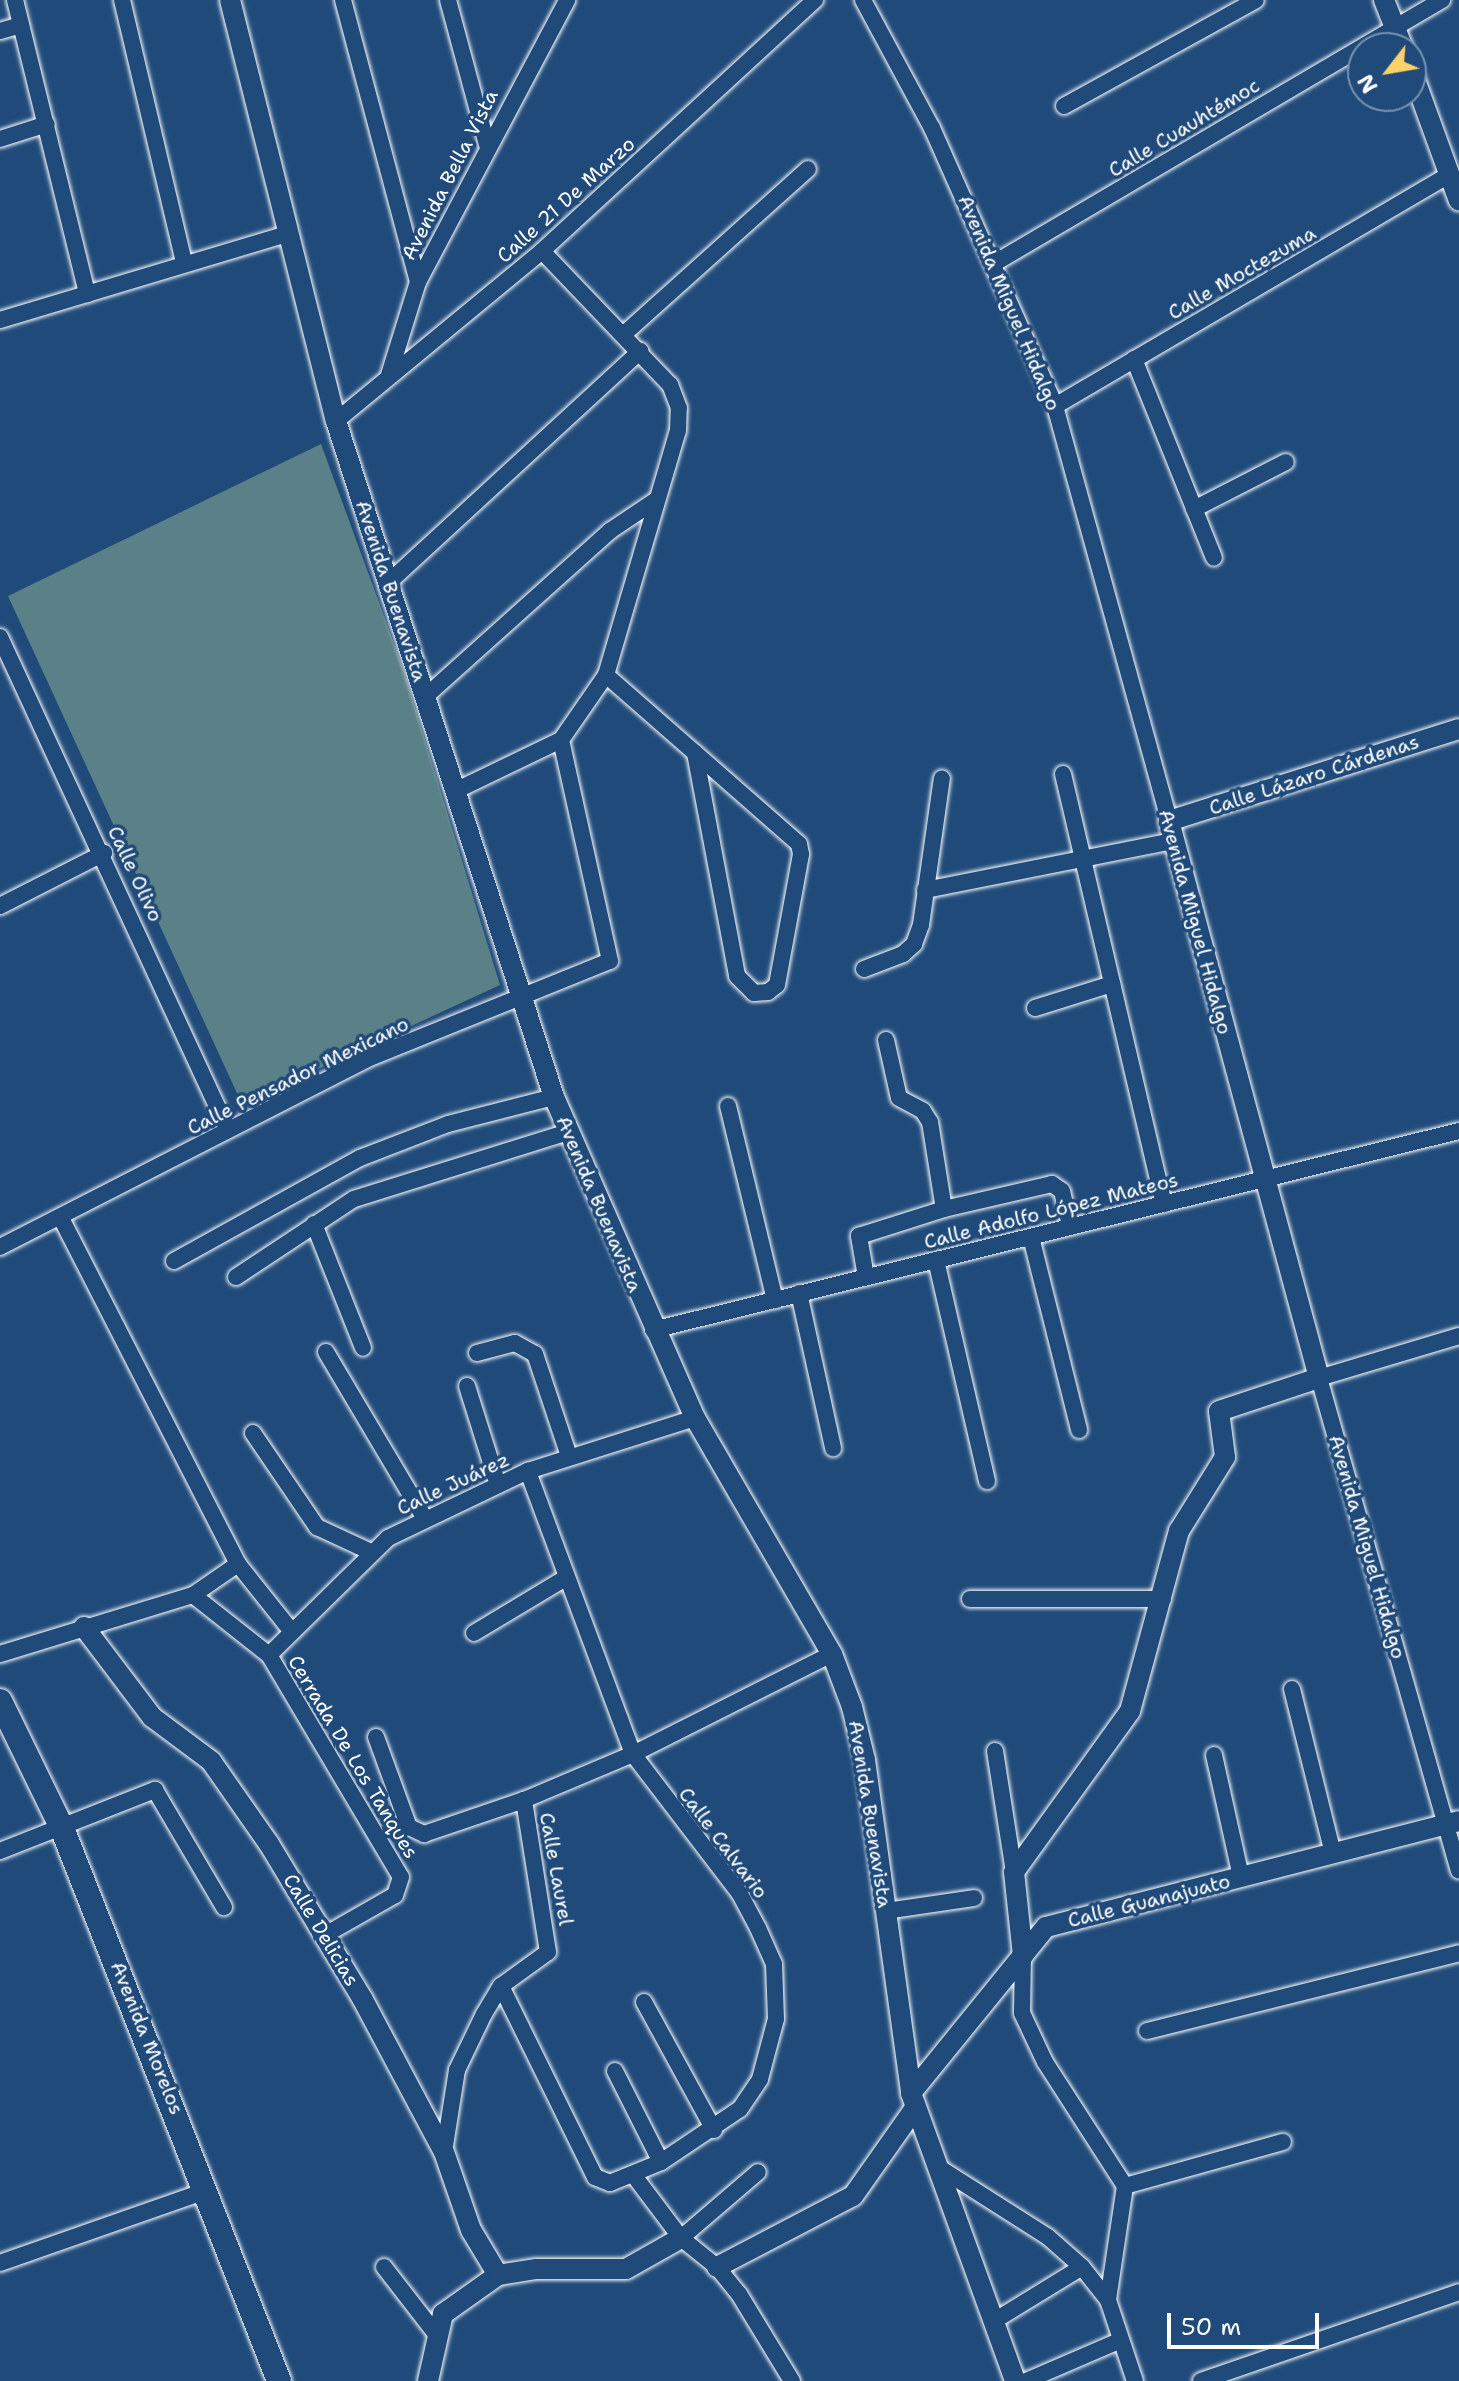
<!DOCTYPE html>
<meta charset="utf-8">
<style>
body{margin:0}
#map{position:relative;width:1459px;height:2381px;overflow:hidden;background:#1f4a7a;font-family:"Shantell Sans",sans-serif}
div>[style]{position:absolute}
.green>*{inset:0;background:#5a8187}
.roads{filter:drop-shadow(0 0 2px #fff) drop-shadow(0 0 2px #fff)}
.minor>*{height:16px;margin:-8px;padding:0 8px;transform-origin:8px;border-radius:8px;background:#1f4a7a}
.tertiary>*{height:20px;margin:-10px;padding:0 10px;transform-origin:10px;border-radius:10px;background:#1f4a7a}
.secondary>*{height:24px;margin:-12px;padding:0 12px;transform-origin:12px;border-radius:12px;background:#1f4a7a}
span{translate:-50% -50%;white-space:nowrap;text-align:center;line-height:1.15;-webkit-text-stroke:7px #1f4a7a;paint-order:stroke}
.street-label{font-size:20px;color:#fff}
.north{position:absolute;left:1347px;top:32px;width:80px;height:80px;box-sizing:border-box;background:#1f4a7a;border:2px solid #7992af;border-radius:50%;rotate:239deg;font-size:22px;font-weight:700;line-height:32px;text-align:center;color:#fff}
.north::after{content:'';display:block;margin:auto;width:28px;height:36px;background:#ffd166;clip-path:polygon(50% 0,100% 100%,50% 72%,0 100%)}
.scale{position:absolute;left:1167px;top:2313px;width:152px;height:36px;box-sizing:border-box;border:4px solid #fff;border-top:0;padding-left:10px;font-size:24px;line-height:28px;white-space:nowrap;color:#fff;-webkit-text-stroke:6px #1f4a7a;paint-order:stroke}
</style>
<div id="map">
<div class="green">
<div style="clip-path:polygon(321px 444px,403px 668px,500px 985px,242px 1104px,8px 596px)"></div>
</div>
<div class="roads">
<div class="minor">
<div style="left:15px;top:0;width:303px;rotate:76.2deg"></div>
<div style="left:122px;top:0;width:270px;rotate:76.7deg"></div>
<div style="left:343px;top:0;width:292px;rotate:75.1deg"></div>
<div style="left:448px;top:0;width:150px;rotate:74.9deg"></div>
<div style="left:863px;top:0;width:145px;rotate:61.7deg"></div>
<div style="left:932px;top:128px;width:304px;rotate:66.1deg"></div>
<div style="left:1055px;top:406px;width:430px;rotate:74.6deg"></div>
<div style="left:0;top:31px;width:22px;rotate:-16deg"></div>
<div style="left:1064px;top:106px;width:219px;rotate:-28.9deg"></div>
<div style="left:0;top:139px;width:49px;rotate:-17.7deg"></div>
<div style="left:993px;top:264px;width:521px;rotate:-30.45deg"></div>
<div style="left:0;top:320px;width:300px;rotate:-16.7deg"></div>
<div style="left:624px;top:334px;width:247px;rotate:-41.9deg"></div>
<div style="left:1134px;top:359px;width:214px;rotate:68.1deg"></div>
<div style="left:389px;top:375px;width:97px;rotate:-72.7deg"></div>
<div style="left:418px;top:282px;width:319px;rotate:-62.1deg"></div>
<div style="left:1055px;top:406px;width:457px;rotate:-30.4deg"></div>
<div style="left:336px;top:421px;width:267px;rotate:-39.5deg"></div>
<div style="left:542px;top:251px;width:371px;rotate:-42.6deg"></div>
<div style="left:1194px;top:509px;width:103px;rotate:-27.1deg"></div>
<div style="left:388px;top:583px;width:343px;rotate:-42.6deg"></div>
<div style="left:0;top:637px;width:543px;rotate:65.18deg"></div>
<div style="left:606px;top:675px;width:118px;rotate:41.2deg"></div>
<div style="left:695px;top:753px;width:227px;rotate:79.3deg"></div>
<div style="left:737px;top:976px;width:24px;rotate:45deg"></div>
<div style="left:754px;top:993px;width:14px;rotate:-4deg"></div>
<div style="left:768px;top:992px;width:11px;rotate:-38deg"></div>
<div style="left:777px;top:985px;width:133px;rotate:-79.6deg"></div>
<div style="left:801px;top:854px;width:10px;rotate:-101deg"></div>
<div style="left:799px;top:844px;width:138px;rotate:-138.8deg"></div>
<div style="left:426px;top:696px;width:247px;rotate:-41.9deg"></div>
<div style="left:610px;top:531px;width:55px;rotate:-34deg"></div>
<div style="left:1063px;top:774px;width:442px;rotate:76.8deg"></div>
<div style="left:455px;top:791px;width:118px;rotate:-25.7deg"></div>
<div style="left:561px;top:740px;width:79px;rotate:-55.3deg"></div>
<div style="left:606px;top:675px;width:254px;rotate:-73.6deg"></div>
<div style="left:678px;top:431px;width:23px;rotate:-88deg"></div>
<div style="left:679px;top:408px;width:25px;rotate:-111deg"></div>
<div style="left:670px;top:385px;width:185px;rotate:-133.7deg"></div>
<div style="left:925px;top:890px;width:253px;rotate:-11.2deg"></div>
<div style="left:0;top:906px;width:117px;rotate:-27deg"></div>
<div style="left:864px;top:969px;width:42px;rotate:-21deg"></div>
<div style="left:903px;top:954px;width:15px;rotate:-42deg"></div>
<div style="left:914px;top:944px;width:20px;rotate:-70deg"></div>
<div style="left:921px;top:925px;width:148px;rotate:-81.9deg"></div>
<div style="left:1035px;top:1008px;width:81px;rotate:-17.3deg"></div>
<div style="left:886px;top:1040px;width:59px;rotate:77.4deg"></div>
<div style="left:899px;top:1098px;width:27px;rotate:28deg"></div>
<div style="left:923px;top:1111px;width:13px;rotate:58deg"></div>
<div style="left:930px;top:1122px;width:88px;rotate:80.9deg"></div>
<div style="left:728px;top:1106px;width:200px;rotate:76.4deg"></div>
<div style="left:62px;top:1220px;width:386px;rotate:62.9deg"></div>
<div style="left:238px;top:1564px;width:87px;rotate:51.5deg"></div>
<div style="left:314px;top:1224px;width:133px;rotate:68.4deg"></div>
<div style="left:1031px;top:1237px;width:199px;rotate:76deg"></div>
<div style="left:0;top:1247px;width:412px;rotate:-27.1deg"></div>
<div style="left:367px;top:1059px;width:262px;rotate:-22deg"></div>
<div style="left:610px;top:961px;width:226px;rotate:-102.5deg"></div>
<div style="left:936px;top:1260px;width:227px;rotate:77deg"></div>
<div style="left:174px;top:1261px;width:213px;rotate:-29deg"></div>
<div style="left:360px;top:1158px;width:94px;rotate:-21.1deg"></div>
<div style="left:448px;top:1124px;width:109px;rotate:-14.3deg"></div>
<div style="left:236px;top:1277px;width:141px;rotate:-33.5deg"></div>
<div style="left:354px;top:1199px;width:224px;rotate:-17.4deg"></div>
<div style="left:866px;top:1277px;width:42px;rotate:-99.7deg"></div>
<div style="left:859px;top:1236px;width:89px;rotate:-17.6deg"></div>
<div style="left:944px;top:1209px;width:111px;rotate:-13deg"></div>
<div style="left:1052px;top:1184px;width:12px;rotate:35deg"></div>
<div style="left:1062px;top:1191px;width:37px;rotate:77deg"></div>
<div style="left:799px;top:1293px;width:159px;rotate:77.6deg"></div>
<div style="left:653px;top:1330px;width:830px;rotate:-13.87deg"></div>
<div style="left:1459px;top:1336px;width:146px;rotate:163.3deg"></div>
<div style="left:1319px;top:1378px;width:512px;rotate:74.15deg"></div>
<div style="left:326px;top:1352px;width:194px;rotate:59.3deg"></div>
<div style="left:477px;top:1353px;width:39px;rotate:-15deg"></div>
<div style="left:515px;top:1343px;width:23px;rotate:29deg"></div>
<div style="left:535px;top:1354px;width:108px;rotate:71.6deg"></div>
<div style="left:467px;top:1386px;width:104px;rotate:72.6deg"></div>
<div style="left:253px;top:1433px;width:114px;rotate:55.8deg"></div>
<div style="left:317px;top:1527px;width:57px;rotate:24.8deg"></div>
<div style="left:193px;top:1595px;width:97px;rotate:38.3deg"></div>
<div style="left:269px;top:1655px;width:258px;rotate:59.3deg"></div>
<div style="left:401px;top:1877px;width:19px;rotate:108deg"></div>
<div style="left:395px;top:1895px;width:81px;rotate:150.3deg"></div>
<div style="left:970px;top:1599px;width:193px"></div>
<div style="left:474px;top:1633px;width:105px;rotate:-31deg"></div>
<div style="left:0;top:1654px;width:202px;rotate:-17deg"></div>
<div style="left:193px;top:1595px;width:55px;rotate:-34.6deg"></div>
<div style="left:269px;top:1655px;width:167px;rotate:-44.5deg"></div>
<div style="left:388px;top:1538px;width:155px;rotate:-25.6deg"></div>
<div style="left:528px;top:1471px;width:175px;rotate:-17.6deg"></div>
<div style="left:1292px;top:1689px;width:170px;rotate:76deg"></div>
<div style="left:376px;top:1737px;width:96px;rotate:69.9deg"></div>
<div style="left:409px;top:1827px;width:17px;rotate:25deg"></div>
<div style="left:424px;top:1834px;width:106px;rotate:-18.8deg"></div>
<div style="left:524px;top:1800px;width:118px;rotate:-22.9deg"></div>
<div style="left:633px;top:1754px;width:223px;rotate:-26.7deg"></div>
<div style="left:995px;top:1751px;width:122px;rotate:81.1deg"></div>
<div style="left:1214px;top:1755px;width:125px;rotate:77.5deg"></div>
<div style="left:0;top:1851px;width:167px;rotate:-21.5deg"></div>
<div style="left:155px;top:1790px;width:136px;rotate:59.5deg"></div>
<div style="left:886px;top:1911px;width:89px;rotate:-8.4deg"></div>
<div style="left:1023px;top:1956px;width:57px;rotate:91deg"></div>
<div style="left:1022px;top:2013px;width:54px;rotate:64.9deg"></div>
<div style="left:1045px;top:2062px;width:148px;rotate:57.2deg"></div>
<div style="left:1125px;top:2186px;width:115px;rotate:98.5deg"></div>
<div style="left:501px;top:1986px;width:213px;rotate:63.8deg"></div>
<div style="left:595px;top:2177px;width:16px;rotate:22deg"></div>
<div style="left:610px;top:2183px;width:55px;rotate:-22.4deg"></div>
<div style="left:661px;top:2162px;width:95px;rotate:-33.9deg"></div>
<div style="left:740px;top:2109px;width:36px;rotate:-56deg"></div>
<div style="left:760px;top:2079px;width:62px;rotate:-75.1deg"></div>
<div style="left:776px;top:2019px;width:55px;rotate:-92.1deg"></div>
<div style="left:774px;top:1964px;width:39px;rotate:-114deg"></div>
<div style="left:758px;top:1928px;width:38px;rotate:-118deg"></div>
<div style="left:740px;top:1894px;width:176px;rotate:-127.4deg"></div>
<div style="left:633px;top:1754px;width:302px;rotate:-110.4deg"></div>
<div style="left:644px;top:2002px;width:146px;rotate:61.3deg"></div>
<div style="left:1147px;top:2031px;width:322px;rotate:-14deg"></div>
<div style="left:615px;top:2071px;width:102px;rotate:63.2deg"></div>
<div style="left:444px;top:2152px;width:83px;rotate:-81deg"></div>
<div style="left:457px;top:2070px;width:62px;rotate:-64.3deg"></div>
<div style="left:484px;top:2014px;width:33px;rotate:-59deg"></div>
<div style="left:501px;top:1986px;width:58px;rotate:-35.9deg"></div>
<div style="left:548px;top:1952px;width:154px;rotate:-99deg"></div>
<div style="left:938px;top:2167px;width:130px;rotate:32.5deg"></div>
<div style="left:1048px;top:2237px;width:45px;rotate:41.4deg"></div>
<div style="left:1082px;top:2267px;width:42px;rotate:51.8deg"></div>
<div style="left:1108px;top:2300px;width:85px;rotate:71.6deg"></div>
<div style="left:635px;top:2177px;width:76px;rotate:53deg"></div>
<div style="left:681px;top:2238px;width:46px;rotate:38.9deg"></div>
<div style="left:717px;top:2267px;width:35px;rotate:51deg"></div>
<div style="left:739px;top:2294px;width:102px;rotate:58.7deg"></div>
<div style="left:1125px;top:2186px;width:164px;rotate:-15.6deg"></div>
<div style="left:681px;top:2238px;width:101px;rotate:-40.6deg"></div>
<div style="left:0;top:2263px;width:220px;rotate:-19.3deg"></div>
<div style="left:384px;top:2267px;width:85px;rotate:52.2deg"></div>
<div style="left:994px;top:2321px;width:103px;rotate:-31.5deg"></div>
<div style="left:1026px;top:2381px;width:103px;rotate:-23.3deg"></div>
<div style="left:1201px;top:2381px;width:273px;rotate:-19deg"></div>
</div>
<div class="tertiary">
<div style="left:230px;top:0;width:434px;rotate:75.9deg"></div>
<div style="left:336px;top:421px;width:710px;rotate:72.13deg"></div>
<div style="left:554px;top:1097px;width:351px;rotate:66.3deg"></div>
<div style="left:695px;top:1418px;width:273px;rotate:59.9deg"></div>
<div style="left:832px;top:1654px;width:57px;rotate:69.3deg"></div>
<div style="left:852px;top:1707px;width:55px;rotate:76.2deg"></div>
<div style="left:865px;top:1760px;width:336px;rotate:82.1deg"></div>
<div style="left:911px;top:2093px;width:306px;rotate:70.1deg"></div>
<div style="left:1384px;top:0;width:52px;rotate:68.4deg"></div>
<div style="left:1411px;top:69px;width:140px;rotate:70deg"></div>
<div style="left:84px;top:1627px;width:113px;rotate:52.9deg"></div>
<div style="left:152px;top:1717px;width:74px;rotate:36.7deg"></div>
<div style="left:211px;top:1761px;width:101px;rotate:55.1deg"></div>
<div style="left:269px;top:1844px;width:180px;rotate:58.9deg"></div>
<div style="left:362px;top:1998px;width:174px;rotate:62deg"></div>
<div style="left:444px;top:2152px;width:83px;rotate:70.9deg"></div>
<div style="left:471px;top:2230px;width:52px;rotate:59deg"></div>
<div style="left:1023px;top:1956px;width:84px;rotate:-96.1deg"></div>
<div style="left:1014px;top:1872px;width:198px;rotate:-54.2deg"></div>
<div style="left:1130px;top:1711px;width:187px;rotate:-74.8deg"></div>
<div style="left:1179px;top:1531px;width:87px;rotate:-58.1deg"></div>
<div style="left:1225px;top:1457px;width:46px;rotate:-97.4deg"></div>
<div style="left:1219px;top:1411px;width:105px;rotate:-18.3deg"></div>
<div style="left:1319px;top:1378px;width:577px;rotate:-105.07deg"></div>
<div style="left:1169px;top:821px;width:304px;rotate:-17.6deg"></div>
<div style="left:911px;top:2093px;width:214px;rotate:-50.9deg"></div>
<div style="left:1046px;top:1927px;width:426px;rotate:-14.4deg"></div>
<div style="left:717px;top:2267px;width:153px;rotate:-27.6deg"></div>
<div style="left:853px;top:2196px;width:108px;rotate:-54.8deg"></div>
<div style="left:428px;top:2381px;width:69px;rotate:-77.4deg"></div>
<div style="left:443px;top:2314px;width:67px;rotate:-35.3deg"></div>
<div style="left:498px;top:2275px;width:39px;rotate:-9deg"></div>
<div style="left:537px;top:2269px;width:89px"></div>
<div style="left:626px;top:2269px;width:63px;rotate:-29.4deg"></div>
</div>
<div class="secondary">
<div style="left:0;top:1701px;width:141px;rotate:64deg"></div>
<div style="left:62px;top:1828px;width:594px;rotate:68.57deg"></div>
</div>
</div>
<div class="street-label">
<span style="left:1184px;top:128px;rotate:-31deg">Calle Cuauhtémoc</span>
<span style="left:450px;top:175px;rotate:-63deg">Avenida Bella Vista</span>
<span style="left:566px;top:200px;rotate:-42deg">Calle 21 De Marzo</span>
<span style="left:1242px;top:273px;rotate:-30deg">Calle Moctezuma</span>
<span style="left:1009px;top:303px;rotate:67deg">Avenida Miguel Hidalgo</span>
<span style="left:391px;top:591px;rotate:72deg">Avenida Buenavista</span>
<span style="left:1314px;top:775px;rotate:-18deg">Calle Lázaro Cárdenas</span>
<span style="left:135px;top:874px;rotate:65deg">Calle Olivo</span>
<span style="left:1195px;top:922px;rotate:75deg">Avenida Miguel Hidalgo</span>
<span style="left:298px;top:1076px;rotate:-26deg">Calle Pensador Mexicano</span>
<span style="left:599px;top:1204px;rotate:67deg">Avenida Buenavista</span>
<span style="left:1051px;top:1211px;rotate:-14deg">Calle Adolfo López Mateos</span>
<span style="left:453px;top:1484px;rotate:-25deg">Calle Juárez</span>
<span style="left:1367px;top:1547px;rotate:74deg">Avenida Miguel Hidalgo</span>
<span style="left:353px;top:1757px;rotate:59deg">Cerrada De Los Tanques</span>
<span style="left:870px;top:1814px;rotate:81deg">Avenida Buenavista</span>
<span style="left:723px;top:1843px;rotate:53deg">Calle Calvario</span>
<span style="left:556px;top:1869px;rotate:80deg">Calle Laurel</span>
<span style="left:1149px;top:1901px;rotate:-14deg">Calle Guanajuato</span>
<span style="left:321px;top:1930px;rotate:59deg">Calle Delicias</span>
<span style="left:147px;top:2038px;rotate:68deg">Avenida Morelos</span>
</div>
<div class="north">N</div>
<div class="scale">50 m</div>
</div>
